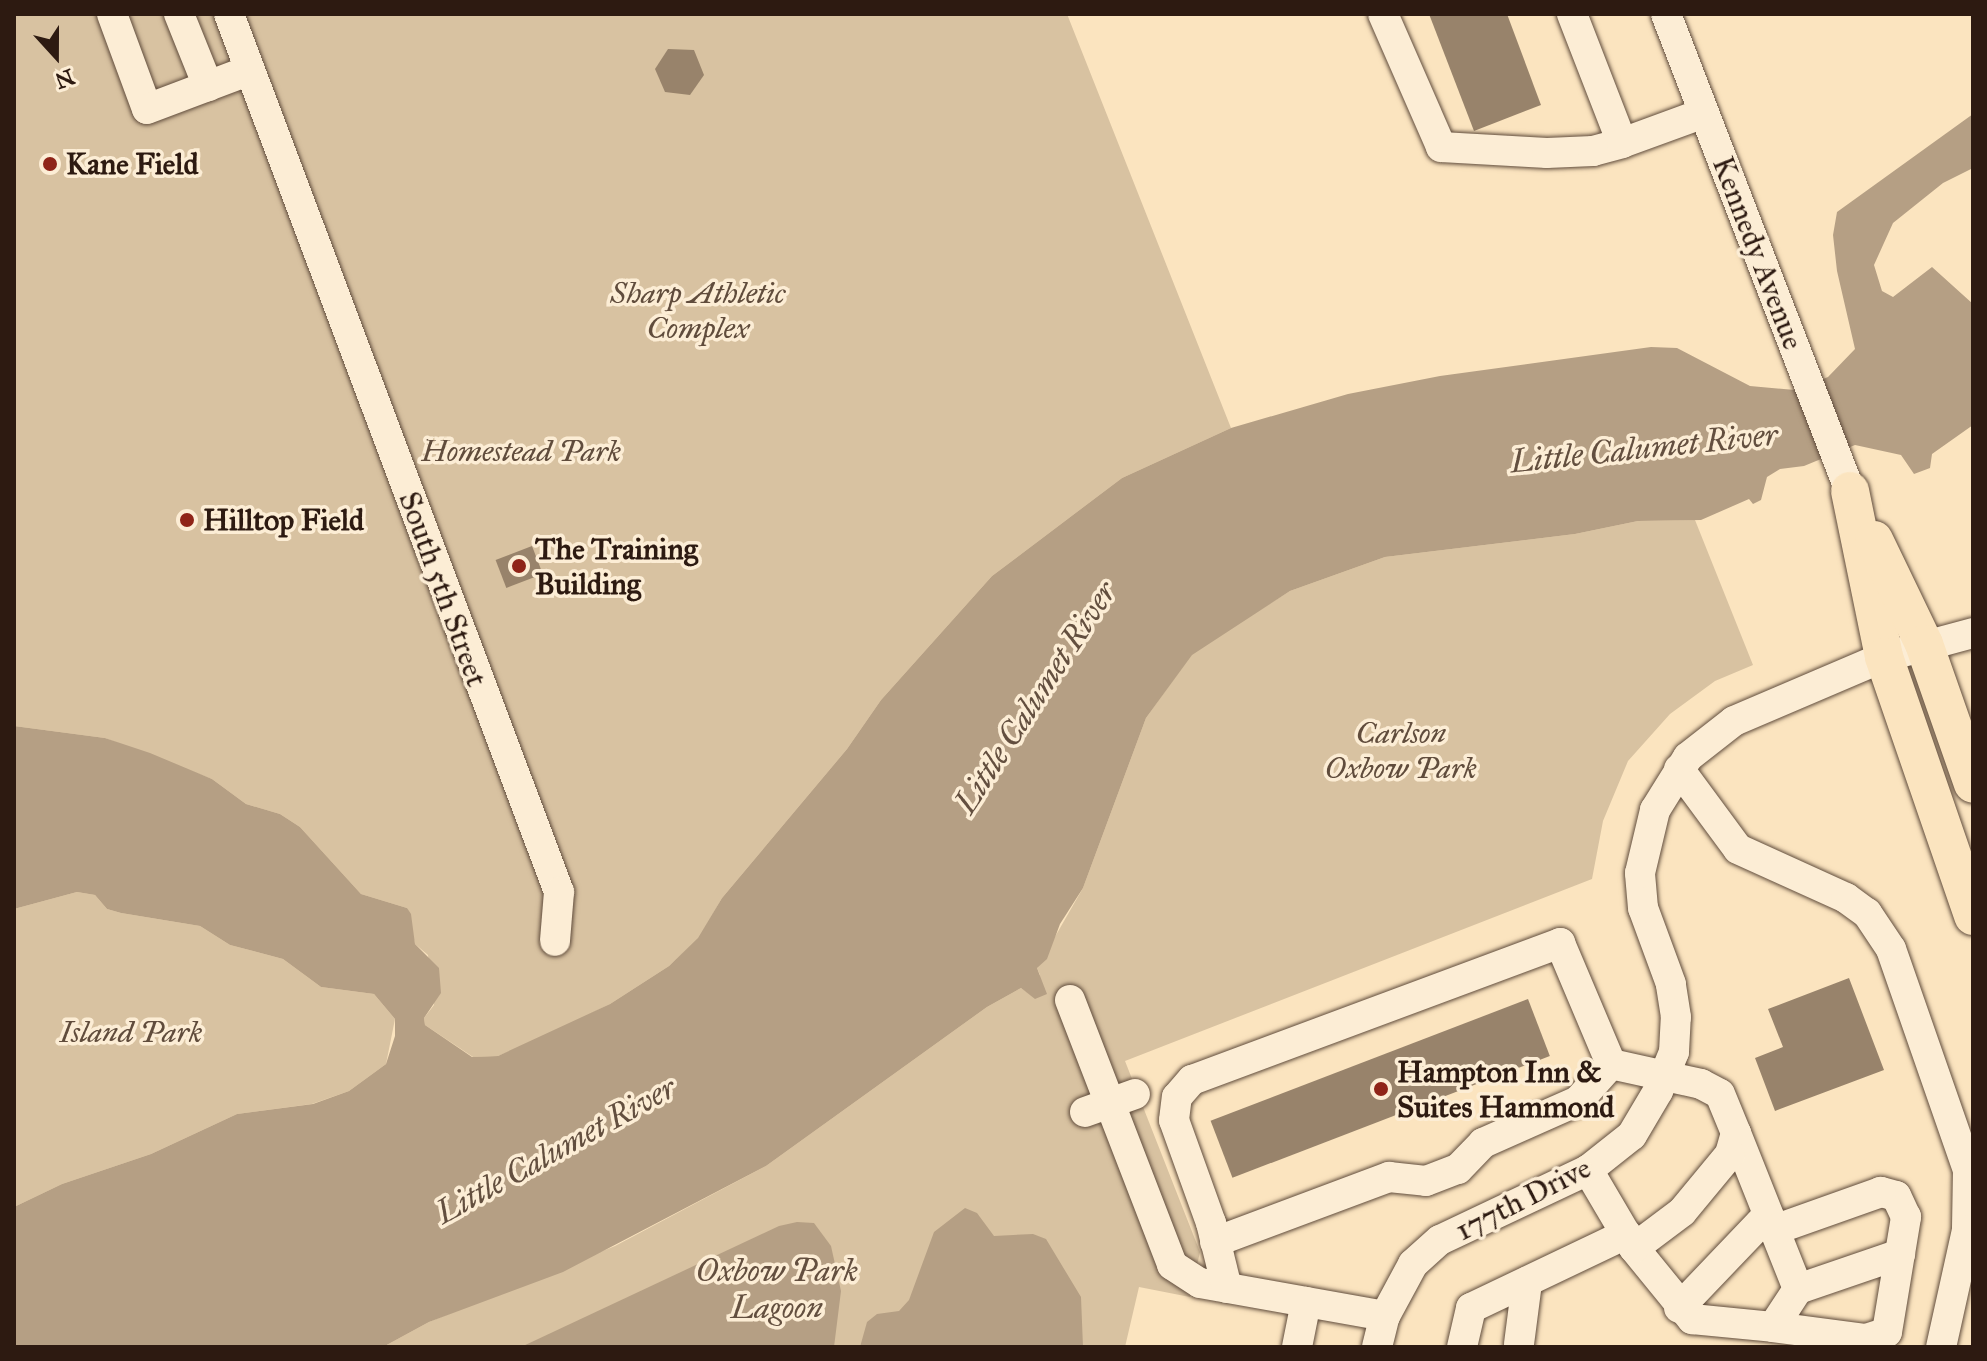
<!DOCTYPE html>
<style>
body{margin:0}
#map{position:relative;width:1987px;height:1361px;overflow:hidden;background:#fbe4bf;font-family:"IM FELL Great Primer",serif}
div>[style]{position:absolute}
.green>*{inset:0;background:#d8c2a1}
.water>*{inset:0;background:#b59f84}
.building>*{inset:0;background:#98836b;transform-origin:0 0}
.roads{filter:drop-shadow(0 0 2px #604c3c) drop-shadow(0 0 2px #604c3c)}
.minor>*{height:30px;margin:-15px;padding:0 15px;transform-origin:15px;border-radius:15px;background:#fcedd5}
.major>*{height:38px;margin:-19px;padding:0 19px;transform-origin:19px;border-radius:19px;background:#fbe4bf}
.dots>*{width:22px;height:22px;translate:-50% -50%;box-sizing:border-box;border:4px solid #fcedd5;border-radius:50%}
span{translate:-50% -50%;white-space:nowrap;text-align:center;line-height:1.15;-webkit-text-stroke:7px #fcedd5;paint-order:stroke}
.poi-label{font-size:30px;color:#2d1a11;font-weight:700}
.left{translate:0 -50%;text-align:left}
.street-label{font-size:30px;color:#2d1a11}
.park-label{font-size:30px;color:#604c3c;font-style:italic}
.water-label{font-size:32px;color:#634f3f;font-style:italic}
.frame{position:absolute;inset:0;border:16px solid #2d1a11;pointer-events:none}
.north{position:absolute;left:16px;top:16px;width:80px;height:80px;-webkit-text-stroke:6px #fcedd5;paint-order:stroke;rotate:159deg;font-size:22px;font-weight:700;line-height:32px;text-align:center;color:#2d1a11}
.north::after{content:'';display:block;margin:auto;width:28px;height:36px;background:#2d1a11;clip-path:polygon(50% 0,100% 100%,50% 72%,0 100%)}
</style>
<div id="map">
<div class="green">
<div style="clip-path:polygon(14px 14px,1067px 14px,1231px 428px,1122px 478px,992px 576px,881px 700px,847px 749px,722px 898px,699px 938px,669px 966px,610px 1004px,540px 1039px,498px 1056px,473px 1057px,425px 1025px,424px 1018px,434px 1005px,428px 955px,415px 944px,407px 908px,361px 894px,300px 827px,280px 814px,246px 804px,212px 779px,105px 738px,14px 726px)"></div>
<div style="clip-path:polygon(1695px 520px,1753px 665px,1715px 681px,1670px 714px,1628px 761px,1603px 821px,1592px 879px,1125px 1061px,1200px 1252px,1190px 1297px,1139px 1287px,1125px 1347px,383px 1347px,429px 1322px,615px 1246px,766px 1166px,987px 1007px,1021px 988px,1031px 995px,1040px 975px,1037px 968px,1083px 888px,1146px 718px,1191px 655px,1209px 642px,1290px 591px,1385px 557px,1575px 534px,1638px 521px)"></div>
<div style="clip-path:polygon(77px 892px,95px 895px,107px 909px,121px 913px,200px 926px,230px 945px,283px 959px,321px 987px,374px 994px,395px 1019px,386px 1064px,349px 1091px,312px 1104px,237px 1114px,151px 1154px,62px 1184px,14px 1207px,14px 909px)"></div>
</div>
<div class="water">
<div style="clip-path:polygon(1973px 114px,1973px 168px,1943px 183px,1893px 223px,1874px 265px,1882px 291px,1893px 297px,1932px 267px,1973px 304px,1973px 425px,1932px 454px,1930px 468px,1914px 474px,1901px 455px,1855px 445px,1804px 466px,1780px 469px,1767px 477px,1761px 500px,1753px 504px,1749px 499px,1701px 520px,1638px 521px,1575px 534px,1385px 557px,1290px 591px,1192px 655px,1146px 718px,1083px 888px,1060px 924px,1047px 959px,1037px 968px,1047px 994px,1035px 999px,1021px 988px,987px 1007px,766px 1166px,563px 1272px,429px 1322px,383px 1347px,14px 1347px,14px 1207px,62px 1184px,151px 1154px,237px 1114px,313px 1104px,349px 1091px,386px 1064px,395px 1036px,395px 1019px,374px 994px,321px 987px,283px 959px,230px 945px,200px 926px,121px 913px,107px 909px,95px 895px,77px 892px,14px 909px,14px 726px,105px 738px,150px 753px,212px 779px,246px 804px,280px 814px,300px 827px,361px 894px,407px 908px,411px 914px,415px 944px,439px 968px,441px 993px,424px 1018px,425px 1025px,472px 1057px,498px 1056px,610px 1004px,669px 966px,698px 938px,722px 898px,847px 749px,881px 700px,992px 576px,1122px 478px,1231px 428px,1348px 394px,1440px 376px,1651px 347px,1677px 348px,1750px 386px,1795px 390px,1828px 377px,1855px 349px,1837px 271px,1833px 235px,1837px 212px)"></div>
<div style="clip-path:polygon(965px 1208px,977px 1213px,994px 1236px,1033px 1234px,1046px 1239px,1081px 1297px,1083px 1347px,860px 1347px,867px 1322px,877px 1314px,899px 1311px,909px 1300px,934px 1232px)"></div>
<div style="clip-path:polygon(797px 1222px,814px 1223px,831px 1246px,841px 1291px,834px 1347px,521px 1347px,779px 1226px)"></div>
</div>
<div class="building">
<div style="clip-path:polygon(1429px 14px,1507px 14px,1541px 105px,1474px 131px)"></div>
<div style="clip-path:polygon(668px 49px,694px 50px,704px 75px,690px 95px,665px 92px,655px 69px)"></div>
<div style="left:532px;top:546px;width:30px;height:39px;rotate:69deg"></div>
<div style="clip-path:polygon(1849px 978px,1884px 1070px,1775px 1111px,1755px 1058px,1783px 1047px,1768px 1009px)"></div>
<div style="left:1528px;top:999px;width:61px;height:340px;rotate:69deg"></div>
</div>
<div class="roads">
<div class="minor">
<div style="left:112px;top:14px;width:101px;rotate:69.8deg"></div>
<div style="left:147px;top:109px;width:110px;rotate:-20.7deg"></div>
<div style="left:179px;top:14px;width:78px;rotate:68.1deg"></div>
<div style="left:229px;top:14px;width:938px;rotate:69.4deg"></div>
<div style="left:559px;top:892px;width:49px;rotate:94.7deg"></div>
<div style="left:1383px;top:14px;width:145px;rotate:66.4deg"></div>
<div style="left:1441px;top:147px;width:106px;rotate:3.2deg"></div>
<div style="left:1547px;top:153px;width:46px;rotate:-2.5deg"></div>
<div style="left:1593px;top:151px;width:30px;rotate:-15deg"></div>
<div style="left:1572px;top:14px;width:138px;rotate:68.8deg"></div>
<div style="left:1622px;top:143px;width:87px;rotate:-20.1deg"></div>
<div style="left:1666px;top:14px;width:511px;rotate:68.91deg"></div>
<div style="left:1679px;top:769px;width:99px;rotate:53.6deg"></div>
<div style="left:1738px;top:849px;width:119px;rotate:24.4deg"></div>
<div style="left:1846px;top:898px;width:26px;rotate:36deg"></div>
<div style="left:1867px;top:913px;width:43px;rotate:56.3deg"></div>
<div style="left:1891px;top:949px;width:234px;rotate:70.8deg"></div>
<div style="left:1968px;top:1170px;width:60px;rotate:91deg"></div>
<div style="left:1967px;top:1230px;width:120px;rotate:102.5deg"></div>
<div style="left:1070px;top:1000px;width:284px;rotate:68.9deg"></div>
<div style="left:1172px;top:1265px;width:33px;rotate:33deg"></div>
<div style="left:1200px;top:1283px;width:188px;rotate:10.1deg"></div>
<div style="left:1085px;top:1112px;width:53px;rotate:-19.8deg"></div>
<div style="left:1215px;top:1242px;width:186px;rotate:-20.5deg"></div>
<div style="left:1389px;top:1177px;width:37px;rotate:6deg"></div>
<div style="left:1426px;top:1181px;width:34px;rotate:-21deg"></div>
<div style="left:1458px;top:1169px;width:36px;rotate:-46deg"></div>
<div style="left:1483px;top:1143px;width:104px;rotate:-23.9deg"></div>
<div style="left:1578px;top:1101px;width:50px;rotate:-48.3deg"></div>
<div style="left:1634px;top:1248px;width:92px;rotate:50.8deg"></div>
<div style="left:1692px;top:1319px;width:81px;rotate:5.6deg"></div>
<div style="left:1773px;top:1327px;width:45px;rotate:-56.7deg"></div>
<div style="left:1798px;top:1289px;width:168px;rotate:-111.7deg"></div>
<div style="left:1227px;top:1288px;width:67px;rotate:-103.8deg"></div>
<div style="left:1211px;top:1223px;width:109px;rotate:-109.8deg"></div>
<div style="left:1174px;top:1120px;width:23px;rotate:-83deg"></div>
<div style="left:1177px;top:1097px;width:23px;rotate:-49deg"></div>
<div style="left:1192px;top:1080px;width:393px;rotate:-20.4deg"></div>
<div style="left:1560px;top:943px;width:131px;rotate:67.1deg"></div>
<div style="left:1611px;top:1064px;width:92px;rotate:12.5deg"></div>
<div style="left:1701px;top:1084px;width:21px;rotate:28deg"></div>
<div style="left:1720px;top:1094px;width:42px;rotate:67.7deg"></div>
<div style="left:1736px;top:1133px;width:22px;rotate:106deg"></div>
<div style="left:1730px;top:1154px;width:75px;rotate:129.6deg"></div>
<div style="left:1682px;top:1212px;width:60px;rotate:143.1deg"></div>
<div style="left:1634px;top:1248px;width:91px;rotate:-120.5deg"></div>
<div style="left:1798px;top:1289px;width:108px;rotate:-18.9deg"></div>
<div style="left:1679px;top:1308px;width:129px;rotate:-46.3deg"></div>
<div style="left:1773px;top:1327px;width:94px;rotate:7.4deg"></div>
<div style="left:1866px;top:1339px;width:22px;rotate:-18deg"></div>
<div style="left:1887px;top:1332px;width:117px;rotate:-80.6deg"></div>
<div style="left:1906px;top:1217px;width:23px;rotate:-115deg"></div>
<div style="left:1896px;top:1196px;width:16px;rotate:-165deg"></div>
<div style="left:1881px;top:1192px;width:114px;rotate:160.4deg"></div>
<div style="left:1519px;top:1344px;width:63px;rotate:-82.6deg"></div>
<div style="left:1297px;top:1347px;width:46px;rotate:-78.7deg"></div>
<div style="left:1377px;top:1347px;width:32px;rotate:-76deg"></div>
<div style="left:1385px;top:1316px;width:59px;rotate:-61.7deg"></div>
<div style="left:1413px;top:1264px;width:36px;rotate:-42deg"></div>
<div style="left:1440px;top:1240px;width:164px;rotate:-25.3deg"></div>
<div style="left:1588px;top:1170px;width:56px;rotate:-38.5deg"></div>
<div style="left:1632px;top:1135px;width:51px;rotate:-59.4deg"></div>
<div style="left:1658px;top:1091px;width:42px;rotate:-67.7deg"></div>
<div style="left:1674px;top:1052px;width:35px;rotate:-87deg"></div>
<div style="left:1676px;top:1017px;width:33px;rotate:-99deg"></div>
<div style="left:1671px;top:984px;width:81px;rotate:-110.2deg"></div>
<div style="left:1643px;top:908px;width:35px;rotate:-95deg"></div>
<div style="left:1640px;top:873px;width:65px;rotate:-76.6deg"></div>
<div style="left:1655px;top:810px;width:62px;rotate:-58.1deg"></div>
<div style="left:1688px;top:757px;width:58px;rotate:-38deg"></div>
<div style="left:1734px;top:721px;width:163px;rotate:-23.1deg"></div>
<div style="left:1884px;top:657px;width:92px;rotate:-15.1deg"></div>
<div style="left:1462px;top:1347px;width:40px;rotate:-77deg"></div>
<div style="left:1471px;top:1308px;width:172px;rotate:-25.5deg"></div>
</div>
<div class="major">
<div style="left:1850px;top:491px;width:169px;rotate:78.4deg"></div>
<div style="left:1884px;top:657px;width:274px;rotate:71deg"></div>
<div style="left:1874px;top:540px;width:115px;rotate:64.3deg"></div>
<div style="left:1924px;top:644px;width:148px;rotate:70.7deg"></div>
</div>
</div>
<div class="dots">
<div style="left:50px;top:164px;background:#8f2418"></div>
<div style="left:187px;top:520px;background:#8f2418"></div>
<div style="left:519px;top:566px;background:#8f2418"></div>
<div style="left:1381px;top:1089px;background:#8f2418"></div>
</div>
<div class="poi-label">
<span class="left" style="left:66px;top:164px">Kane Field</span>
<span class="left" style="left:203px;top:520px">Hilltop Field</span>
<span class="left" style="left:535px;top:566px">The Training<br>Building</span>
<span class="left" style="left:1397px;top:1089px">Hampton Inn &amp;<br>Suites Hammond</span>
</div>
<div class="street-label">
<span style="left:1758px;top:253px;rotate:69deg">Kennedy Avenue</span>
<span style="left:443px;top:589px;rotate:70deg">South 5th Street</span>
<span style="left:1523px;top:1199px;rotate:-27deg">177th Drive</span>
</div>
<div class="park-label">
<span style="left:698px;top:310px">Sharp Athletic<br>Complex</span>
<span style="left:521px;top:451px">Homestead Park</span>
<span style="left:1401px;top:750px">Carlson<br>Oxbow Park</span>
<span style="left:131px;top:1032px">Island Park</span>
</div>
<div class="water-label">
<span style="left:1644px;top:449px;rotate:-6deg">Little Calumet River</span>
<span style="left:1036px;top:698px;rotate:-57deg">Little Calumet River</span>
<span style="left:556px;top:1151px;rotate:-29deg">Little Calumet River</span>
<span style="left:777px;top:1290px">Oxbow Park<br>Lagoon</span>
</div>
<div class="frame"></div>
<div class="north">N</div>
</div>
